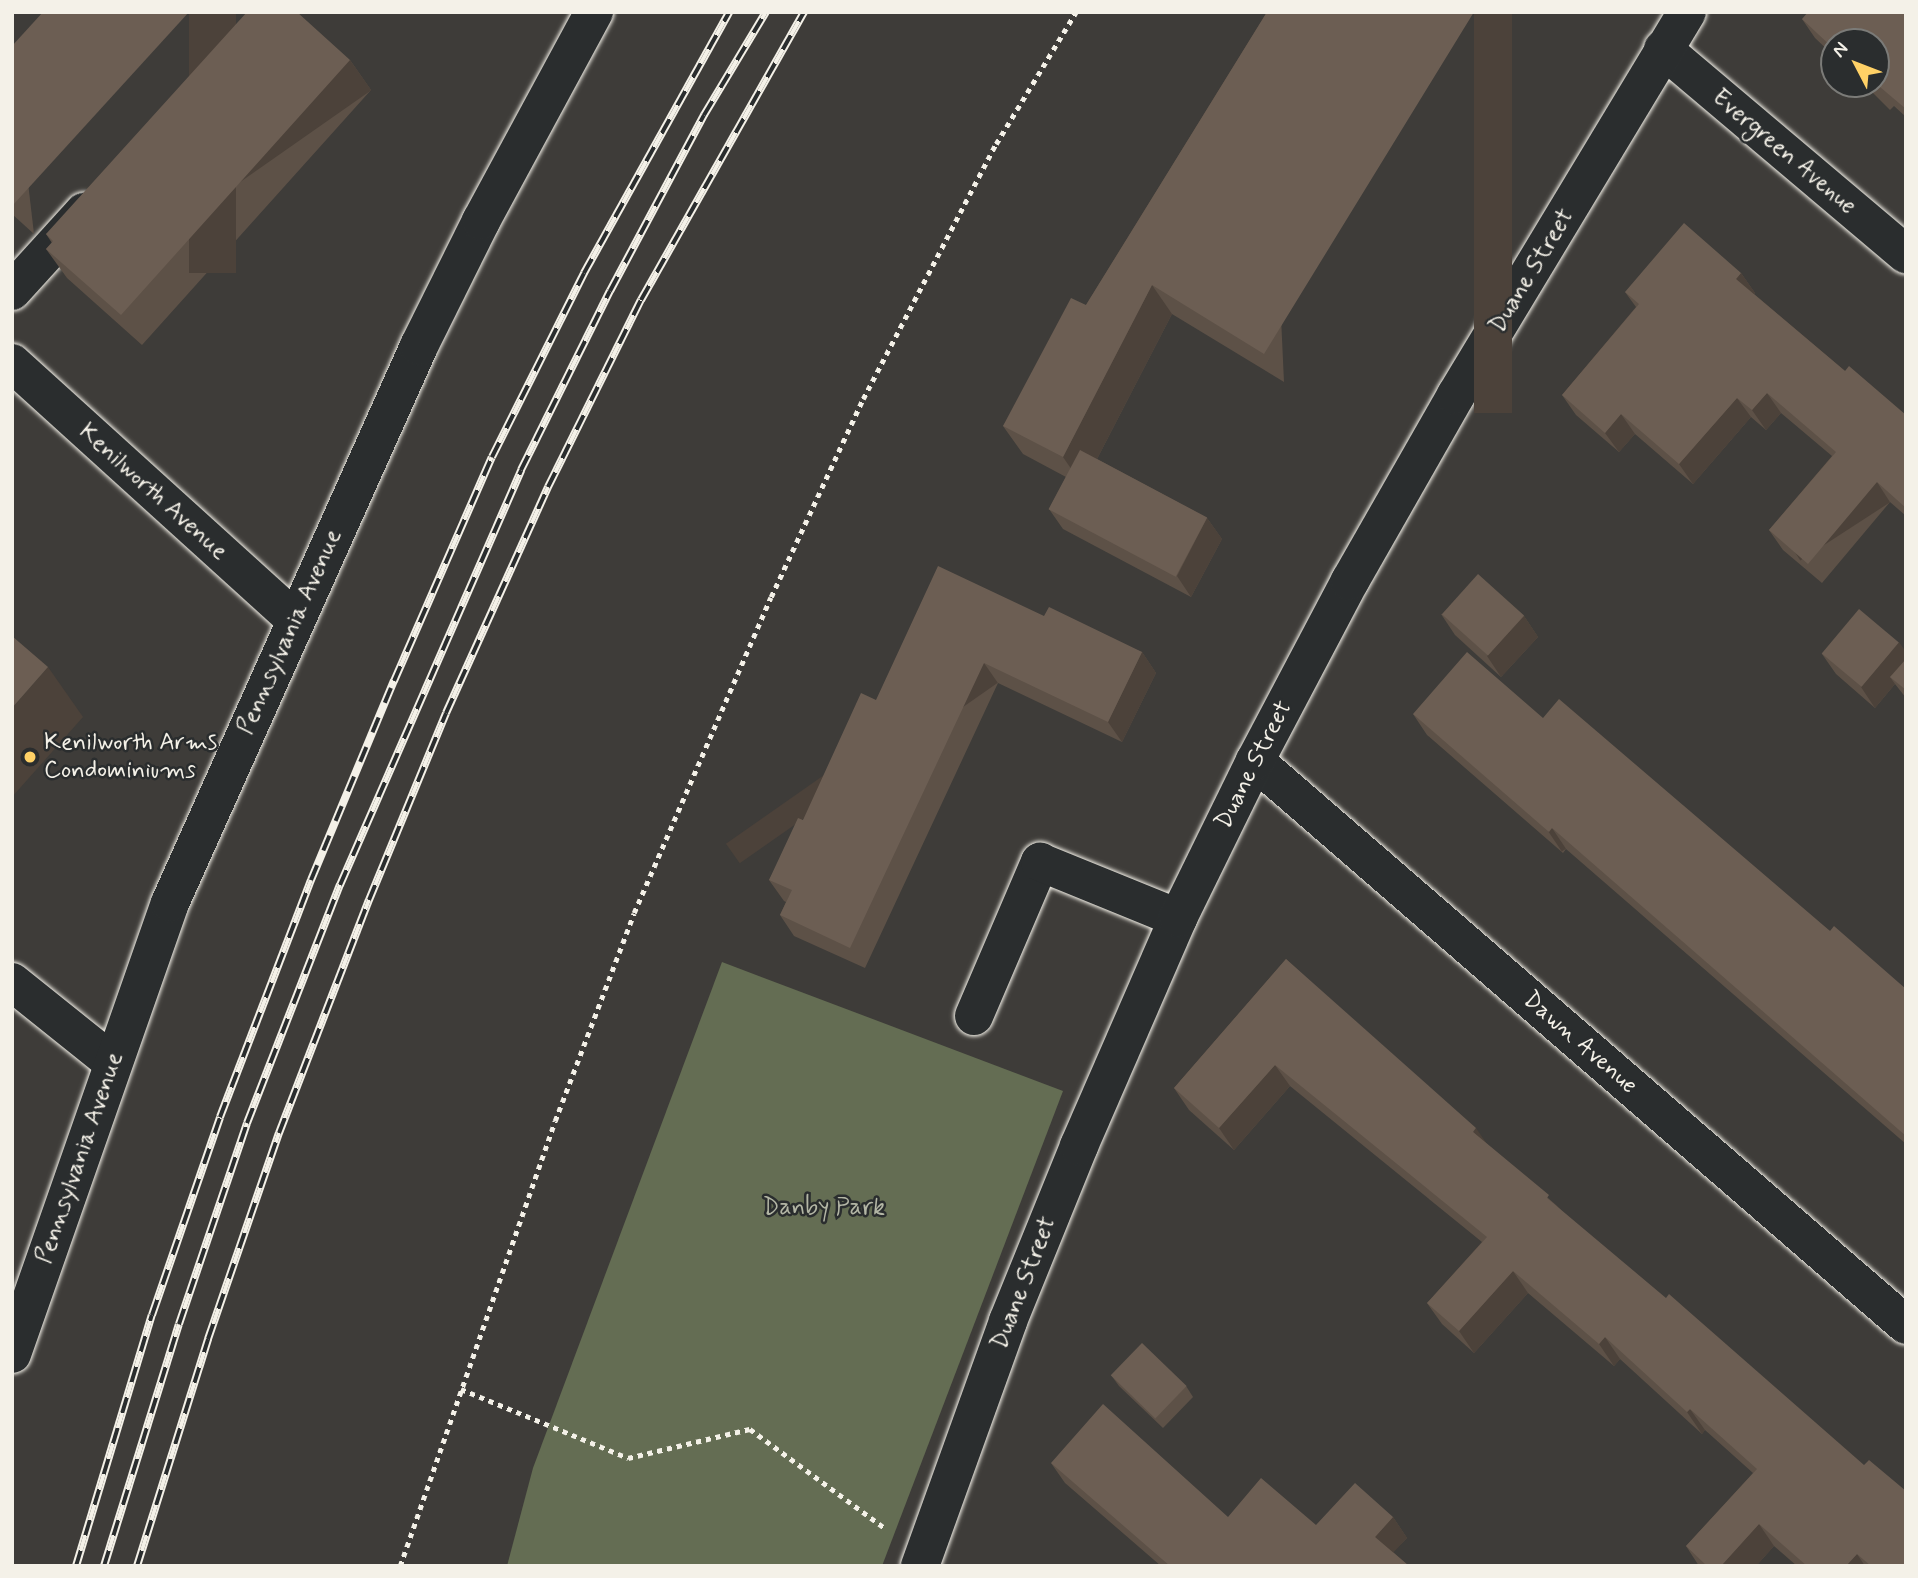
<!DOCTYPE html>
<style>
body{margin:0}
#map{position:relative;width:1918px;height:1578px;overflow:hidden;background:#3e3c39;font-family:Mynerve,sans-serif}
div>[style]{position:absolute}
.green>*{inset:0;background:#646d53}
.path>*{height:4.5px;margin-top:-2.25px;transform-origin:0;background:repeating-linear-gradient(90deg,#f4f1e8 0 5px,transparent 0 10px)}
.roads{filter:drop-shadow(0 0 2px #f4f1e8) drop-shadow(0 0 2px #f4f1e8)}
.minor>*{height:38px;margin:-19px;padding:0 19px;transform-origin:19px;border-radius:19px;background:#2a2d2e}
.rail>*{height:8px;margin-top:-4px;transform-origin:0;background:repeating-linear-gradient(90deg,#2a2d2e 0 16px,#f4f1e8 0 32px);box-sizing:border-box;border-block:2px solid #f4f1e8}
.wall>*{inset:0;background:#5d5147}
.shaded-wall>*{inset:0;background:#4c423a;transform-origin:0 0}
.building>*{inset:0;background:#6c5e53;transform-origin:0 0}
.dots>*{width:19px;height:19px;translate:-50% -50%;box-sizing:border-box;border:4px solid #2a2d2e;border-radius:50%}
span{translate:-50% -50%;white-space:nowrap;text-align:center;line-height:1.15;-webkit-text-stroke:5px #2a2d2e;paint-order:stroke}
.street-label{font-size:24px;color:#f4f1e8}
.poi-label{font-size:24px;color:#f4f1e8}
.left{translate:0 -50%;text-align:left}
.park-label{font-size:24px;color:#b3b6a5}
.frame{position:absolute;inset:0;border:14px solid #f4f1e8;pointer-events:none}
.north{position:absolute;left:1820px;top:28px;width:70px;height:70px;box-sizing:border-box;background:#2a2d2e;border:2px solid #7b7b78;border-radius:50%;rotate:312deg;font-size:19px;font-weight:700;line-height:28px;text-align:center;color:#f4f1e8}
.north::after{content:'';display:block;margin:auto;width:24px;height:32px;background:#ffd166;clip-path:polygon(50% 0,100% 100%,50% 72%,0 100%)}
</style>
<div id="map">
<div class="green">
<div style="clip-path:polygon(722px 962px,1063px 1091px,882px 1566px,507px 1566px,533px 1468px)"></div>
</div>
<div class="path">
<div style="left:461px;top:1389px;width:181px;rotate:22.4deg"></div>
<div style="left:628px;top:1458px;width:125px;rotate:-13.4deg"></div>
<div style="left:750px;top:1429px;width:169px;rotate:36.3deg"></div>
<div style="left:400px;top:1566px;width:471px;rotate:-70.8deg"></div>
<div style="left:555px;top:1121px;width:222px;rotate:-69.2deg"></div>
<div style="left:634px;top:913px;width:344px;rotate:-66.6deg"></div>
<div style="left:771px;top:597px;width:218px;rotate:-65.1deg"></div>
<div style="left:863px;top:399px;width:288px;rotate:-62.5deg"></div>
<div style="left:996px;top:144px;width:154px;rotate:-58.8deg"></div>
</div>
<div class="roads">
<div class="minor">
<div style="left:1663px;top:49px;width:318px;rotate:40.2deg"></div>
<div style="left:12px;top:291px;width:107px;rotate:-47.7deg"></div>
<div style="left:12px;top:363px;width:382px;rotate:42.2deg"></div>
<div style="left:1255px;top:761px;width:861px;rotate:40.9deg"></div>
<div style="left:12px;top:982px;width:128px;rotate:38.7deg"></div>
<div style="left:974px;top:1016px;width:168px;rotate:-66.8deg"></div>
<div style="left:1040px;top:862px;width:149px;rotate:22.1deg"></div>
<div style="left:12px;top:1354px;width:478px;rotate:-70.7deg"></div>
<div style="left:170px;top:903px;width:610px;rotate:-65.91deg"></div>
<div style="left:419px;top:346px;width:140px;rotate:-63.6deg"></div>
<div style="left:481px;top:221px;width:238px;rotate:-61.6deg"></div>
<div style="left:920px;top:1566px;width:260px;rotate:-70.2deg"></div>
<div style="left:1008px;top:1321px;width:189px;rotate:-67.9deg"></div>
<div style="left:1079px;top:1146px;width:249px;rotate:-66.5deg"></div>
<div style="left:1178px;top:918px;width:175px;rotate:-63.9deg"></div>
<div style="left:1255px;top:761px;width:204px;rotate:-62.2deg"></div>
<div style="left:1350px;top:581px;width:214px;rotate:-60.3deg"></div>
<div style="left:1456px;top:395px;width:447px;rotate:-58.9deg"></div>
</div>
</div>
<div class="rail">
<div style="left:76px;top:1566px;width:262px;rotate:-73.2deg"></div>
<div style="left:152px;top:1315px;width:209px;rotate:-71deg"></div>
<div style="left:220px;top:1117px;width:254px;rotate:-69deg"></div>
<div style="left:311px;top:880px;width:216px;rotate:-67.4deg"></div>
<div style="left:394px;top:681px;width:244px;rotate:-66.4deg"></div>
<div style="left:492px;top:457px;width:206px;rotate:-63.4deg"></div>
<div style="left:584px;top:273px;width:299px;rotate:-60.9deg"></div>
<div style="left:104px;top:1566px;width:253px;rotate:-72.8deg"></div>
<div style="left:179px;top:1324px;width:212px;rotate:-71.3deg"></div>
<div style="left:247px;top:1123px;width:256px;rotate:-68.7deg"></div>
<div style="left:340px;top:885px;width:453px;rotate:-66.4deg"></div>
<div style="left:521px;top:470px;width:200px;rotate:-63.6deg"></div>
<div style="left:610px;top:291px;width:200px;rotate:-61.9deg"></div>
<div style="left:704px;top:115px;width:120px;rotate:-59deg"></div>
<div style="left:137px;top:1566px;width:238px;rotate:-72.6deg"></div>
<div style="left:208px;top:1339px;width:218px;rotate:-71deg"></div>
<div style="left:279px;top:1133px;width:250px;rotate:-68.9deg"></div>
<div style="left:369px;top:900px;width:202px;rotate:-67.6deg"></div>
<div style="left:446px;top:713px;width:248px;rotate:-65.7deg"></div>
<div style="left:548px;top:487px;width:209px;rotate:-63.6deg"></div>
<div style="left:641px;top:300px;width:331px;rotate:-60.5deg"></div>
</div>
<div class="wall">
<div style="clip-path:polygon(1267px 12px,1284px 382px,1172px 314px,1097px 459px,1207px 518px,1222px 539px,1191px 597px,1063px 529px,1049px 509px,1066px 477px,1023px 454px,1003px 426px,1086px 305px)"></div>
<div style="clip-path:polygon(1906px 12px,1906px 117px,1894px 106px,1890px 110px,1864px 84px,1876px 84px,1834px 42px,1834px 56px,1815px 38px,1802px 19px)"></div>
<div style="clip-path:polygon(12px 46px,34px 234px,12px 214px)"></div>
<div style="clip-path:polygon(350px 60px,371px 90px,142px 345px,67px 278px,46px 249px,52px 243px,46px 234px)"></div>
<div style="clip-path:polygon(1741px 273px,1755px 293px,1754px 294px,1845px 371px,1906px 415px,1906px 516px,1890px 502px,1822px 583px,1783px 550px,1769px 530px,1832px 456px,1781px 413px,1766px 430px,1751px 417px,1693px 484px,1635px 434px,1619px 452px,1576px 415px,1562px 395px,1636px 307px,1625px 292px)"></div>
<div style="clip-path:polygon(1441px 614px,1524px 616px,1538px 637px,1501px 677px,1455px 635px)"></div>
<div style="clip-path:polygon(1044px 616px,1142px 652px,1156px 673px,1122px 742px,998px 683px,865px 968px,794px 936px,780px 915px,786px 902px,784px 901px,769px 880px,803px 820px,876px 700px)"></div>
<div style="clip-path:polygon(1906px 652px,1906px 698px,1895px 684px,1875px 708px,1836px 674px,1822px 654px)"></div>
<div style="clip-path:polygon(1413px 714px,1543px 718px,1830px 931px,1906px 989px,1906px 1144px,1566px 849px,1563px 853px,1427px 735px)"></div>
<div style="clip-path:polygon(1286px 959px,1487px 1144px,1556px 1205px,1906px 1566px,1797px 1566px,1774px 1546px,1756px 1566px,1699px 1566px,1686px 1546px,1753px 1473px,1705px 1430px,1702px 1434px,1620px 1359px,1614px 1366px,1528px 1293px,1474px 1353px,1442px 1324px,1427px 1303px,1482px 1242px,1290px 1086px,1234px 1150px,1189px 1110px,1174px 1088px)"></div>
<div style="clip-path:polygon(1111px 1375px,1186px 1386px,1193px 1397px,1163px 1428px,1119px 1386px)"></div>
<div style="clip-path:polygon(1051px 1463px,1228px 1517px,1316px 1525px,1393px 1517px,1407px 1538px,1393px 1552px,1409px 1566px,1161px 1566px,1065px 1483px)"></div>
</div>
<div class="shaded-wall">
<div style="left:189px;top:12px;width:47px;height:261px"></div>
<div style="left:1474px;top:12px;width:38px;height:401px"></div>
<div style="left:350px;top:60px;width:37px;height:343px;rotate:55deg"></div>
<div style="clip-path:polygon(1741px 273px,1755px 293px,1750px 299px,1736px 279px)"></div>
<div style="clip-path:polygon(1152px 285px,1172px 314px,1083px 486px,1063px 457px)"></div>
<div style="clip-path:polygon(1767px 393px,1781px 413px,1766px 430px,1752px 410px)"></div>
<div style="clip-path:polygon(1737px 398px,1751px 417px,1693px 484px,1679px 464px)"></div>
<div style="clip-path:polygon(1621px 414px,1635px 434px,1619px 452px,1605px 433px)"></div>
<div style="left:1877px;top:482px;width:24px;height:107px;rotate:57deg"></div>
<div style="clip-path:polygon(1207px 518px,1222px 539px,1191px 597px,1177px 576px)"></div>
<div style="clip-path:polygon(1524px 616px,1538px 637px,1501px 677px,1487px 656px)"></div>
<div style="clip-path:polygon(1899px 642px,1906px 652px,1906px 672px,1890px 677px,1895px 684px,1875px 708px,1861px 687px)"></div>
<div style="clip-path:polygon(1142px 652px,1156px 673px,1122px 742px,1108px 722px)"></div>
<div style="left:984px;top:663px;width:24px;height:315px;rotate:55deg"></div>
<div style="clip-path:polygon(48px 667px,83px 717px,12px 797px,12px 708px)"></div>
<div style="left:1552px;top:828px;width:25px;height:5px;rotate:56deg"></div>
<div style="clip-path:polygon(1275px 1065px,1290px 1086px,1234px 1150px,1219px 1128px)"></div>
<div style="clip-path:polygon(1476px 1128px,1491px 1150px,1473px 1132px)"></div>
<div style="clip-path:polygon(1513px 1271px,1528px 1293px,1474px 1353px,1459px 1331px)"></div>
<div style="clip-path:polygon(1605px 1337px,1620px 1359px,1614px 1366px,1599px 1344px)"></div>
<div style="clip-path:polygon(1690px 1409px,1705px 1430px,1702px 1434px,1687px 1412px)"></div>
<div style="clip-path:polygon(1393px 1517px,1407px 1538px,1389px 1557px,1375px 1537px)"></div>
<div style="clip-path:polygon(1759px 1524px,1774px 1546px,1756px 1566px,1721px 1566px)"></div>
<div style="clip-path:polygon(1857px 1554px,1865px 1566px,1846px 1566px)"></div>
</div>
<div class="building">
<div style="clip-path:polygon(43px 12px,189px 12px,13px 205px,12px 204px,12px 46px)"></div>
<div style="clip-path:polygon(247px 12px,297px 12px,350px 60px,121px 315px,46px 249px,53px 241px,46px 234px)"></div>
<div style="clip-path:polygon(1267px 12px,1474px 12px,1264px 354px,1152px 285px,1063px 457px,1003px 426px,1071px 298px,1086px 305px)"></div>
<div style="clip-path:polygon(1808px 12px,1906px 12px,1906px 109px,1880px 87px,1877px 90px,1870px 84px,1876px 84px,1876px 42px,1834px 42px,1834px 49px,1802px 19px)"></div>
<div style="clip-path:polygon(1684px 223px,1741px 273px,1736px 279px,1845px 371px,1849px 366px,1906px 415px,1906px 508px,1877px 482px,1808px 564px,1769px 530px,1836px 452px,1767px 393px,1752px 410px,1737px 398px,1679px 464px,1621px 414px,1605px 433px,1562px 395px,1639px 304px,1625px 292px)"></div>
<div style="left:1080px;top:450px;width:144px;height:67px;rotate:28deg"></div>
<div style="clip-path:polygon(938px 566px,1044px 616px,1049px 607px,1142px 652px,1108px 722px,984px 663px,850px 948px,780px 915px,792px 890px,769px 880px,798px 818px,803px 820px,861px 693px,876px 700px)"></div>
<div style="left:1478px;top:574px;width:62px;height:54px;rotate:42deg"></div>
<div style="left:1859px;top:609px;width:52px;height:58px;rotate:40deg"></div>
<div style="clip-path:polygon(12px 636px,48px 667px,12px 708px)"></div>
<div style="clip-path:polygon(1467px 652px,1543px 718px,1559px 699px,1830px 931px,1834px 926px,1906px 989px,1906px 1136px,1552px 828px,1549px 832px,1413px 714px)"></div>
<div style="clip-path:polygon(1906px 659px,1906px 690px,1890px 677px)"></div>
<div style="clip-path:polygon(1286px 959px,1476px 1128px,1473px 1132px,1549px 1195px,1547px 1198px,1666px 1298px,1669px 1294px,1864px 1465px,1869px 1460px,1906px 1491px,1906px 1566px,1871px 1566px,1857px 1554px,1846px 1566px,1807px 1566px,1759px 1524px,1721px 1566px,1707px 1566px,1686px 1546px,1757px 1469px,1690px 1409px,1687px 1412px,1605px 1337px,1599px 1344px,1513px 1271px,1459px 1331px,1427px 1303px,1487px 1237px,1275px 1065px,1219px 1128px,1174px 1088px)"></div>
<div style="left:1142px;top:1343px;width:62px;height:45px;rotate:44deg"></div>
<div style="clip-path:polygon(1103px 1404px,1228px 1517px,1261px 1478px,1316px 1525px,1355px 1483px,1393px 1517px,1375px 1537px,1409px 1566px,1170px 1566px,1051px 1463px)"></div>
</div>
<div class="dots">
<div style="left:30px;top:757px;background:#ffd166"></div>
</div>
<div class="street-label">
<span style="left:1784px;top:152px;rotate:40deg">Evergreen Avenue</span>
<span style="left:1532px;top:271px;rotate:-59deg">Duane Street</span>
<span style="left:153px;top:492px;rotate:42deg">Kenilworth Avenue</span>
<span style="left:290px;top:632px;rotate:-66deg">Pennsylvania Avenue</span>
<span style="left:1254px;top:765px;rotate:-63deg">Duane Street</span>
<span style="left:1580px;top:1043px;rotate:41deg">Dawn Avenue</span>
<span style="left:80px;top:1158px;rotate:-71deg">Pennsylvania Avenue</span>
<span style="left:1024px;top:1283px;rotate:-69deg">Duane Street</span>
</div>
<div class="poi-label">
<span class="left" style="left:44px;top:757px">Kenilworth Arms<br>Condominiums</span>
</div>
<div class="park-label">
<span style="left:824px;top:1208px">Danby Park</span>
</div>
<div class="frame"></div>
<div class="north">N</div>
</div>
